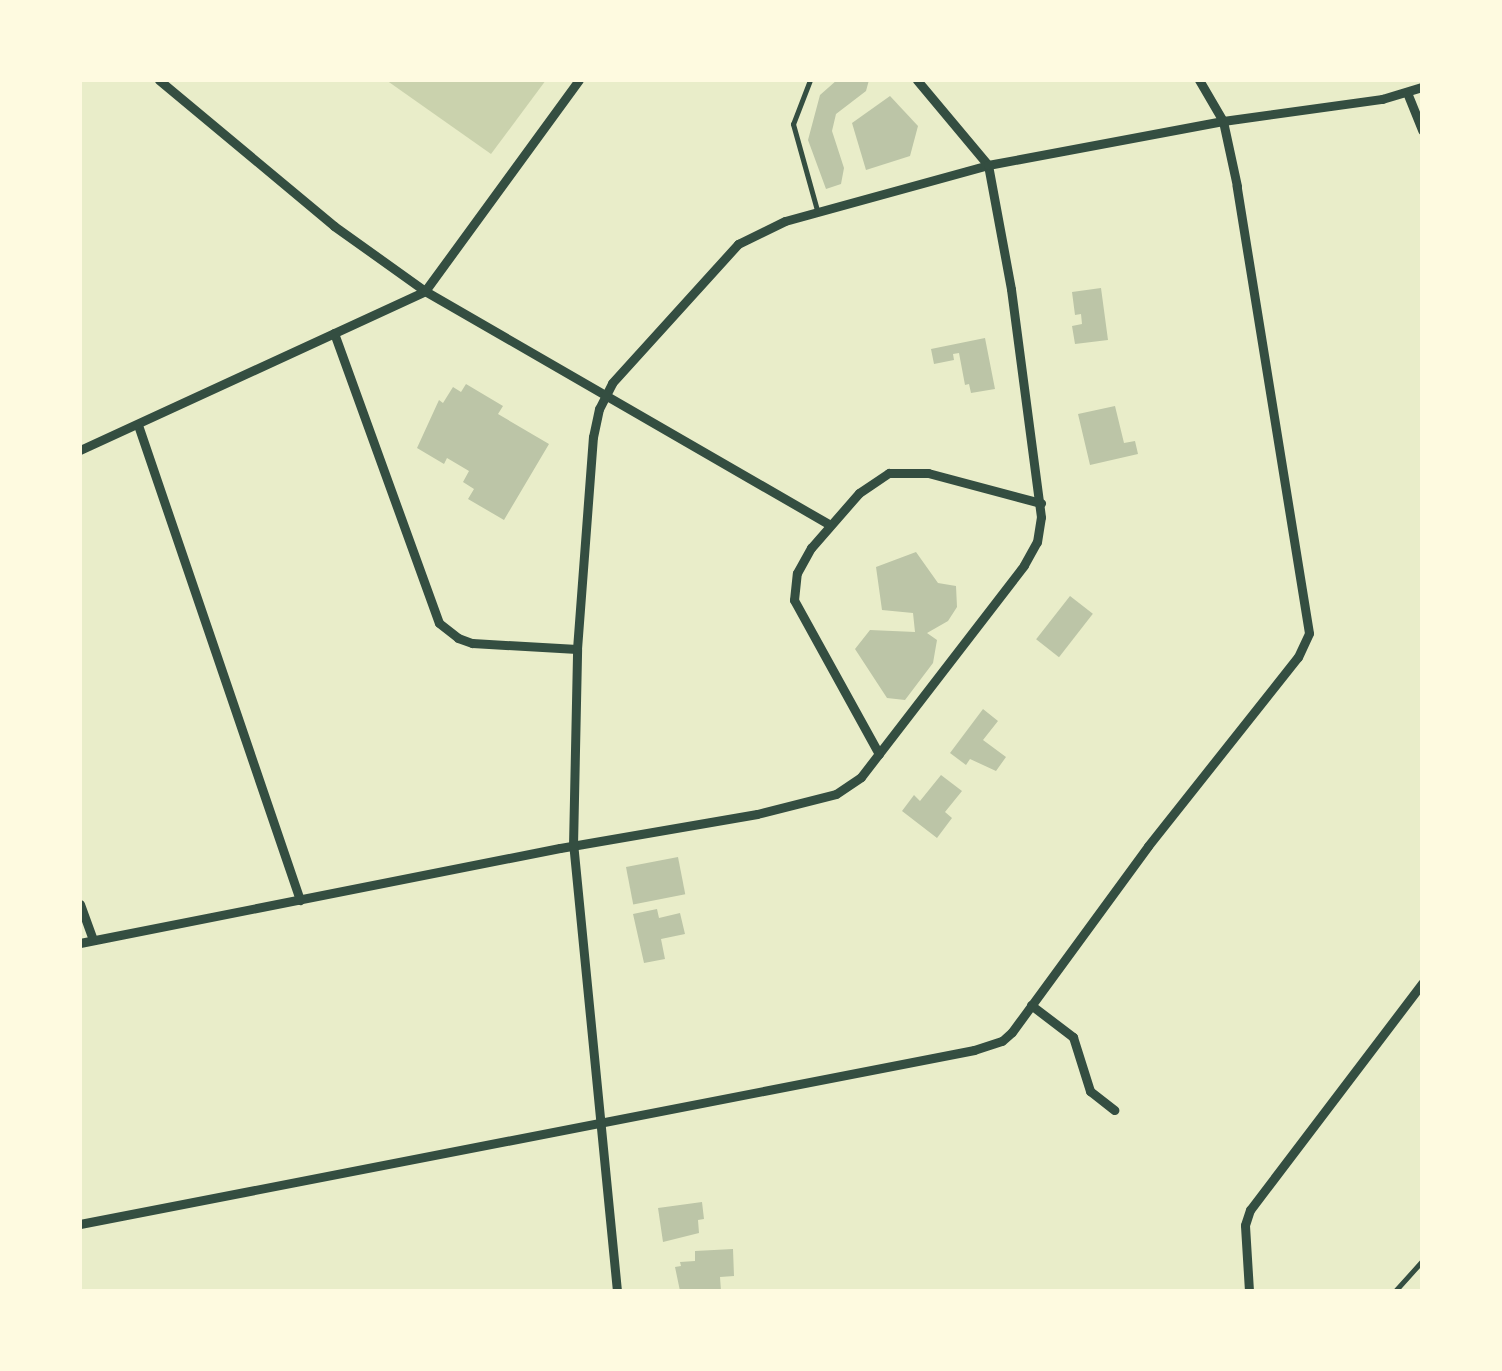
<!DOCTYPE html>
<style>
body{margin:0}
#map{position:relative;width:1502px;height:1371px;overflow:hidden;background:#e9edc9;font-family:Commissioner,sans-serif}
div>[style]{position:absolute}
.green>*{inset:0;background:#cad2ad}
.building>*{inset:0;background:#bcc5a7;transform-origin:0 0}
.service>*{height:5px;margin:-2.5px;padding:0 2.5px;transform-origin:2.5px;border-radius:2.5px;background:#344e41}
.minor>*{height:9px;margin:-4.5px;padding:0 4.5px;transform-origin:4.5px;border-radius:4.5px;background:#344e41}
span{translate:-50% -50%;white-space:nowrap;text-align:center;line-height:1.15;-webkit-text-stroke:10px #fefae0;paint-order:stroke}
.frame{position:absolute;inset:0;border:82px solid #fefae0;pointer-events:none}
</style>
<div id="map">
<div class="green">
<div style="clip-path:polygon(386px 80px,546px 80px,491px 154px)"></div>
</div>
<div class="building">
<div style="clip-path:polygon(837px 80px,869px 80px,866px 91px,836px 114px,832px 131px,844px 168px,841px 184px,826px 189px,808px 140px,820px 95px)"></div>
<div style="clip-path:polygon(890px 96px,918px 126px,910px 156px,866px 170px,852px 123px)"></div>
<div style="clip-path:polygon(1101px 288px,1108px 340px,1075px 344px,1072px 326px,1082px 324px,1081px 314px,1075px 315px,1072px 292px)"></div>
<div style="clip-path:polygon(985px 338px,995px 389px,971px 393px,969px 384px,965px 385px,959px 353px,953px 354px,954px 360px,934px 364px,931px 349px)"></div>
<div style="clip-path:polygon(466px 384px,503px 406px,498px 414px,549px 444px,504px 520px,468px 499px,474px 489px,463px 482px,469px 471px,447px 458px,444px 464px,417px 448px,439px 400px,443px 403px,453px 387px,461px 392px)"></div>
<div style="clip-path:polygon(1115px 406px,1124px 443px,1135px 441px,1138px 454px,1090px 465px,1078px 414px)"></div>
<div style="clip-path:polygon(916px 552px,938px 583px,956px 586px,957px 607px,948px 621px,927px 633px,937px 640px,933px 663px,905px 700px,887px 698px,855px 649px,870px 630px,915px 632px,913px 613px,882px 610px,876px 567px)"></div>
<div style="left:1070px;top:596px;width:29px;height:55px;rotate:38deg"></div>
<div style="clip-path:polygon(983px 709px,998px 721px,983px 740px,1006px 757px,996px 771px,970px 759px,966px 765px,950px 753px)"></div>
<div style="clip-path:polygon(941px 775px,962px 791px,945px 812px,952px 818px,937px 838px,902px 811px,914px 795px,920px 801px)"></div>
<div style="left:678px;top:857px;width:38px;height:53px;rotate:79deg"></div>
<div style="clip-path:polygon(657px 909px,659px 918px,680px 913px,685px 934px,661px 939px,665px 959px,644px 963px,633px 914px)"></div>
<div style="clip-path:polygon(702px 1202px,704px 1219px,698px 1220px,699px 1233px,663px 1242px,658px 1208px)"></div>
<div style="clip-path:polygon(733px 1249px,734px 1276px,720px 1277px,721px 1291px,680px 1291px,675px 1267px,681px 1266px,680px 1262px,695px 1261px,695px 1251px)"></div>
</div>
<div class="service">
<div style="left:810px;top:80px;width:47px;rotate:111.1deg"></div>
<div style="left:793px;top:124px;width:89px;rotate:74.4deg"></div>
<div style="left:1395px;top:1291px;width:40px;rotate:-48deg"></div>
</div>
<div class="minor">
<div style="left:159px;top:80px;width:228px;rotate:39.8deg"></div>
<div style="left:334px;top:226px;width:112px;rotate:35.5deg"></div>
<div style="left:425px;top:291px;width:466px;rotate:30deg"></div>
<div style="left:1408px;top:95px;width:38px;rotate:68deg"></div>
<div style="left:334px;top:333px;width:308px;rotate:70.1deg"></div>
<div style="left:439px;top:623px;width:24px;rotate:38deg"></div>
<div style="left:458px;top:638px;width:15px;rotate:20deg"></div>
<div style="left:472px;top:643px;width:105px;rotate:3.3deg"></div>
<div style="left:138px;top:425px;width:502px;rotate:71.17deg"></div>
<div style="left:80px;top:450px;width:380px;rotate:-24.7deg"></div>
<div style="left:425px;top:291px;width:261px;rotate:-53.9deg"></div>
<div style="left:879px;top:754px;width:176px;rotate:-118.9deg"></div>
<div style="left:794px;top:600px;width:27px;rotate:-84deg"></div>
<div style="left:797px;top:573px;width:29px;rotate:-61deg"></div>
<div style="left:811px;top:548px;width:73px;rotate:-48.9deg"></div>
<div style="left:859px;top:493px;width:36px;rotate:-34deg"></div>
<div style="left:889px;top:473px;width:39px"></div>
<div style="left:928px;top:473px;width:117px;rotate:14.9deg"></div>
<div style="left:80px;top:904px;width:38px;rotate:70deg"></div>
<div style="left:80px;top:943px;width:489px;rotate:-11.2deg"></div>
<div style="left:560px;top:848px;width:200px;rotate:-9.8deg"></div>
<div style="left:757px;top:814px;width:81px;rotate:-14.2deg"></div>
<div style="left:836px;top:794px;width:30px;rotate:-34deg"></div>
<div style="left:861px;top:777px;width:267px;rotate:-52.4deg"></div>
<div style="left:1024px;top:565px;width:26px;rotate:-61deg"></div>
<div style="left:1037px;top:542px;width:25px;rotate:-81deg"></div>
<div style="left:1041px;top:517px;width:230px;rotate:-97.5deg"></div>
<div style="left:1011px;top:289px;width:126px;rotate:-100.5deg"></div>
<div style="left:988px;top:165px;width:111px;rotate:-129.9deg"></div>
<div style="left:1031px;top:1005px;width:53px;rotate:37.3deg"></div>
<div style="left:1073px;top:1037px;width:57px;rotate:72.5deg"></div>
<div style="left:1090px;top:1091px;width:31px;rotate:38deg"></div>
<div style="left:80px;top:1224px;width:911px;rotate:-11.01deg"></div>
<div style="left:974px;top:1050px;width:29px;rotate:-18deg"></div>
<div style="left:1002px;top:1041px;width:13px;rotate:-42deg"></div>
<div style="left:1012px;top:1032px;width:230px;rotate:-53.8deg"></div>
<div style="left:1148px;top:846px;width:241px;rotate:-51.6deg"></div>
<div style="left:1298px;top:657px;width:26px;rotate:-65deg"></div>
<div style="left:1309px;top:633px;width:453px;rotate:-99.2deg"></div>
<div style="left:1237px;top:186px;width:66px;rotate:-102.2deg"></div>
<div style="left:1223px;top:121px;width:48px;rotate:-120.3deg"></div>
<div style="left:617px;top:1291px;width:447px;rotate:-95.6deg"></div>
<div style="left:573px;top:846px;width:197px;rotate:-88.8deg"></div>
<div style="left:577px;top:649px;width:213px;rotate:-85.7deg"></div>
<div style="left:593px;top:437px;width:29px;rotate:-78deg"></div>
<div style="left:599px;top:409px;width:29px;rotate:-63deg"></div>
<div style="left:612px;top:383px;width:188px;rotate:-47.8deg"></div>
<div style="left:738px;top:244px;width:52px;rotate:-26.1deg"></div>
<div style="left:785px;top:221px;width:211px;rotate:-15.4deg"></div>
<div style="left:988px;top:165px;width:239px;rotate:-10.6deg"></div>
<div style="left:1223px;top:121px;width:161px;rotate:-7.9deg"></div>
<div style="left:1382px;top:99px;width:42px;rotate:-16.7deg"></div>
<div style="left:1249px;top:1291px;width:66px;rotate:-93.5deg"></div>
<div style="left:1245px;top:1225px;width:16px;rotate:-72deg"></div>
<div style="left:1250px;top:1210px;width:285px;rotate:-52.8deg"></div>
</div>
<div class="frame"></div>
</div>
